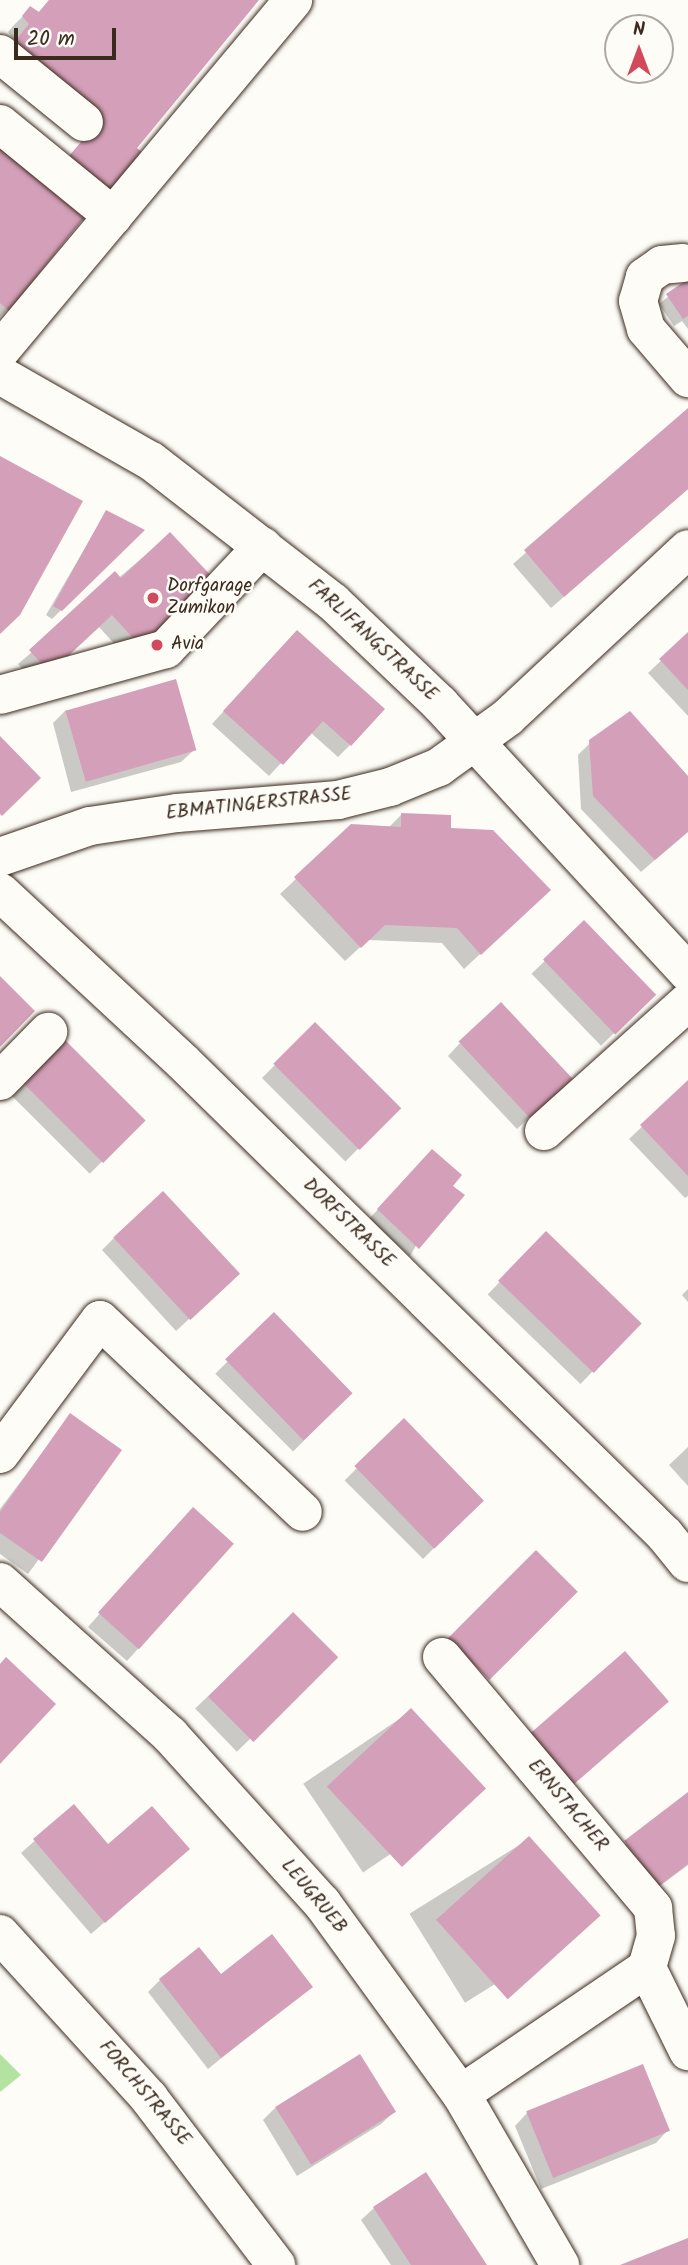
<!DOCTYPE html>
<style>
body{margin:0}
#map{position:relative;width:688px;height:2265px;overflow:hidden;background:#fdfcf7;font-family:Kalam,sans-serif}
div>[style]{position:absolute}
.green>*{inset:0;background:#b4e2a1}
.shadow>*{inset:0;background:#0003;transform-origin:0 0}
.building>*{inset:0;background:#d49fb8;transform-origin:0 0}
.roads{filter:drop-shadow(0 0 2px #3b2a1e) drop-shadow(0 0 2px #3b2a1e)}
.minor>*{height:38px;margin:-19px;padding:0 19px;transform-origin:19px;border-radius:19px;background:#fdfcf7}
.highway>*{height:38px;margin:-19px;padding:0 19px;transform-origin:19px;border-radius:19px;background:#fdfcf7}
.dots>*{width:19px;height:19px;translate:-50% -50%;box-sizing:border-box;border:4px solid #fdfcf7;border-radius:50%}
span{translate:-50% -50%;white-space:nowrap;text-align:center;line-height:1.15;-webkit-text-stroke:5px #fdfcf7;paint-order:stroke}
.poi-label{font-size:19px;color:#3b2a1e}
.left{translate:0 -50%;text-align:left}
.street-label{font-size:19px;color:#3b2a1e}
.north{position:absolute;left:604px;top:14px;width:70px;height:70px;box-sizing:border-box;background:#fdfcf7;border:2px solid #afa8a0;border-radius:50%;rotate:0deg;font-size:19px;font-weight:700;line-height:28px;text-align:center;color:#3b2a1e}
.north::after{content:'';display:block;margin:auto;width:24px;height:32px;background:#d1495b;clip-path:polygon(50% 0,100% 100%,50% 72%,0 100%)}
.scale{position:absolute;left:14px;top:28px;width:102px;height:32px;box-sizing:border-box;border:4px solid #3b2a1e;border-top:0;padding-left:9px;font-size:21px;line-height:24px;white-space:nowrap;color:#3b2a1e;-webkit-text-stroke:5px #fdfcf7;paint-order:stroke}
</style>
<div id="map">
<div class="green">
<div style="clip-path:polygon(0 2054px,21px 2075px,0 2092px)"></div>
</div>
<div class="shadow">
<div style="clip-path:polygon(49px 0,257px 0,50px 179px,86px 136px,0 58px,15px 41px,8px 32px,15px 24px,30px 9px,38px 13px)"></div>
<div style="clip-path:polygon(0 145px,8px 309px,0 317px)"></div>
<div style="clip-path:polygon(688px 281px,688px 329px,682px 321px,674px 326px,659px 304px)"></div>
<div style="clip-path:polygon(688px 410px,688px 489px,551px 608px,513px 564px)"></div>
<div style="clip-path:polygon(106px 512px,142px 531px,52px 619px,46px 615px)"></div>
<div style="clip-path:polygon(170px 534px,131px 662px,99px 627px,37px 684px,18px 664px)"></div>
<div style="clip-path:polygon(688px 635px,688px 716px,648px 673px)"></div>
<div style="clip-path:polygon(285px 644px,350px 745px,338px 757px,310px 732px,269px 776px,212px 724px)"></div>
<div style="clip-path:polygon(66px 710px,194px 750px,181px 762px,71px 792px,53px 723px)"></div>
<div style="clip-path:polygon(591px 742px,688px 778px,688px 831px,641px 872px,581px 809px,578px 755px)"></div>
<div style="clip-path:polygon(401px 815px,449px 829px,533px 905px,464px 969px,442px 943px,368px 940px,345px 961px,280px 894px,352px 826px,388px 828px)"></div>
<div style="left:584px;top:923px;width:100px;height:73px;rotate:46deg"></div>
<div style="left:315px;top:1025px;width:118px;height:75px;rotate:45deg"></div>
<div style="left:65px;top:1043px;width:110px;height:75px;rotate:45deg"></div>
<div style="clip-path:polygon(460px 1043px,558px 1090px,517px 1129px,448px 1056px)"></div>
<div style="clip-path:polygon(688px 1083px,688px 1196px,685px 1198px,629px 1139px)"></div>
<div style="clip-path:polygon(423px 1160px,451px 1186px,410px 1256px,369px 1219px)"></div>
<div style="left:546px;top:1234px;width:129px;height:84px;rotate:44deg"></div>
<div style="clip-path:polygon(114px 1238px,225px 1286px,176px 1331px,102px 1250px)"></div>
<div style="clip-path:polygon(688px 1289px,688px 1302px,682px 1295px)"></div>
<div style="left:274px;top:1315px;width:110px;height:83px;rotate:45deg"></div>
<div style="clip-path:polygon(71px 1415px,119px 1450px,28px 1574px,0 1554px,0 1509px)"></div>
<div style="left:404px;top:1421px;width:111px;height:84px;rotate:45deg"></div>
<div style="clip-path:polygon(688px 1447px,688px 1486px,669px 1465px)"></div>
<div style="clip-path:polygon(180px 1522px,232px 1544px,127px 1661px,88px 1627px)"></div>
<div style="left:293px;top:1614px;width:60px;height:136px;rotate:46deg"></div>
<div style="left:411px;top:1711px;width:107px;height:130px;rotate:56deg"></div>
<div style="clip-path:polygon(688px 1795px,688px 1865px,645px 1897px,613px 1854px)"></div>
<div style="clip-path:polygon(74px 1806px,108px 1846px,175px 1861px,91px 1934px,21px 1853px)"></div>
<div style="left:529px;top:1839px;width:105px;height:141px;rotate:58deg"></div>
<div style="clip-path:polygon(160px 1980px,311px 1986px,208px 2069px,148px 1992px)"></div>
<div style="clip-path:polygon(275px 2108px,394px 2112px,381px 2124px,297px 2176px,263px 2120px)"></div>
<div style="clip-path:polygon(527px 2113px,668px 2130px,656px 2143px,541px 2189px,515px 2126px)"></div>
<div style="clip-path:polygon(374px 2208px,485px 2265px,391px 2265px,361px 2220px)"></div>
</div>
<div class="building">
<div style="clip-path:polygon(49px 0,259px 0,137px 148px,149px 158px,113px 202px,64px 162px,100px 120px,11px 46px,29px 24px,22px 16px,30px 6px,39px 12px)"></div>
<div style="clip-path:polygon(0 143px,87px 214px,9px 311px,0 303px)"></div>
<div style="clip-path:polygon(688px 279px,688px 316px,683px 319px,666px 294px)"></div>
<div style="clip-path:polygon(688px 408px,688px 489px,564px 597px,524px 550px)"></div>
<div style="clip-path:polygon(0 456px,83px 501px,20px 615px,0 634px)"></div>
<div style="clip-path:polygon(106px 510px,145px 530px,62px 611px,53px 606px)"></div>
<div style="clip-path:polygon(170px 532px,218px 583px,145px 651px,112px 615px,50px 673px,29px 650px,115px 571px,121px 578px)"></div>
<div style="clip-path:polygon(297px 630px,385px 709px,351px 746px,323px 721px,283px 765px,223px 711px)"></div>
<div style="clip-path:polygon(688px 632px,688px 690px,659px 659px)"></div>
<div style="left:176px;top:679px;width:74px;height:115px;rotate:74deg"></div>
<div style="clip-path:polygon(630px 711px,688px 776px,688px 832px,655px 860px,593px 796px,589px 740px)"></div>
<div style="clip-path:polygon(0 736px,41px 778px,2px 816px,0 814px)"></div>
<div style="clip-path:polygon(401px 813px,451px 815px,451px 828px,493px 830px,551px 890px,481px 955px,457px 928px,385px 925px,361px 948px,294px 877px,351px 824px,401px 827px)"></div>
<div style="left:584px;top:920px;width:104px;height:57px;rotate:46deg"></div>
<div style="clip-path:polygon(0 976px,35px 1011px,0 1047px)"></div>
<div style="left:501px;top:1002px;width:105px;height:58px;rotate:47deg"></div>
<div style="left:315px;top:1022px;width:122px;height:59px;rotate:45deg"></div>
<div style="left:65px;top:1040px;width:114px;height:60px;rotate:45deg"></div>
<div style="clip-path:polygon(688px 1080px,688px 1176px,640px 1125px)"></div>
<div style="clip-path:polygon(432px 1149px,462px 1175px,453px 1186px,465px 1195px,419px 1249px,377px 1209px)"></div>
<div style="left:163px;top:1191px;width:113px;height:68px;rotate:47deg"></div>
<div style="left:546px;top:1231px;width:133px;height:69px;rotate:44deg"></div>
<div style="left:274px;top:1312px;width:113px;height:68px;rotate:46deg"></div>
<div style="clip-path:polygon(70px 1413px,122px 1450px,42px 1562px,0 1533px,0 1512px)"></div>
<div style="left:404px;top:1418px;width:115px;height:69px;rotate:46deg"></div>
<div style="left:193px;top:1507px;width:55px;height:142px;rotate:42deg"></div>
<div style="left:536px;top:1550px;width:59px;height:125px;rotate:45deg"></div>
<div style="left:293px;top:1612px;width:64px;height:120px;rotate:45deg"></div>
<div style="left:625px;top:1651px;width:67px;height:128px;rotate:49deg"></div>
<div style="clip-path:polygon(6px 1657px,56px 1704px,0 1764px,0 1664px)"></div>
<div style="left:411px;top:1708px;width:110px;height:115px;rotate:47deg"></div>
<div style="clip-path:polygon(688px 1792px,688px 1864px,659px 1886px,624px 1841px)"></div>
<div style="clip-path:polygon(74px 1804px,108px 1844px,152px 1806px,190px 1849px,105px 1923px,33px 1839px)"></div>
<div style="left:529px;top:1836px;width:107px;height:125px;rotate:48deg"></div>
<div style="clip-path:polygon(272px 1934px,313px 1987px,221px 2058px,159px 1979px,199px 1947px,221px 1974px)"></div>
<div style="left:360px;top:2054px;width:68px;height:100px;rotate:58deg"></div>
<div style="left:643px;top:2064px;width:72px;height:126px;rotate:68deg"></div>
<div style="clip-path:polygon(426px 2172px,487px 2265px,411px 2265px,373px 2207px)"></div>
<div style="clip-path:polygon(688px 2238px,688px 2265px,620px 2265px)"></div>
</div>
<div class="roads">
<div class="minor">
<div style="left:0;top:54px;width:108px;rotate:39deg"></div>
<div style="left:0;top:124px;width:146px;rotate:39.2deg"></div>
<div style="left:683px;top:263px;width:21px;rotate:175deg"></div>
<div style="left:662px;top:265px;width:21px;rotate:145deg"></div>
<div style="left:645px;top:277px;width:25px;rotate:106deg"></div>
<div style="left:638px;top:301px;width:29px;rotate:74deg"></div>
<div style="left:646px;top:329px;width:65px;rotate:49.4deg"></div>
<div style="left:0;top:351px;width:457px;rotate:-50.1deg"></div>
<div style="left:0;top:375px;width:174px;rotate:29.7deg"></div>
<div style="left:151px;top:461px;width:230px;rotate:37.8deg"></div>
<div style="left:333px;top:602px;width:148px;rotate:43.6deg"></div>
<div style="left:440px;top:704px;width:366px;rotate:47.3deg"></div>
<div style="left:0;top:695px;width:172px;rotate:-15.5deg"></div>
<div style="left:166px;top:649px;width:141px;rotate:-46.7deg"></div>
<div style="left:0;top:857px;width:95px;rotate:-19deg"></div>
<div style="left:90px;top:826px;width:88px;rotate:-8.5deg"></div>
<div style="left:177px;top:813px;width:162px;rotate:-4.6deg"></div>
<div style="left:338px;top:800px;width:54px;rotate:-14deg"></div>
<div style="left:390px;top:787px;width:53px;rotate:-22.2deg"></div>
<div style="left:439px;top:767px;width:85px;rotate:-35.9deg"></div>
<div style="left:508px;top:717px;width:246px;rotate:-43deg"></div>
<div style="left:0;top:892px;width:250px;rotate:42.9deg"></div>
<div style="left:183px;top:1062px;width:675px;rotate:44.46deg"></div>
<div style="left:665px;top:1535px;width:36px;rotate:51deg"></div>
<div style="left:0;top:1081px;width:69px;rotate:-45.6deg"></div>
<div style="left:544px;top:1131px;width:193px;rotate:-41.9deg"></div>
<div style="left:0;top:1454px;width:167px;rotate:-53.3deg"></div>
<div style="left:100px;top:1320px;width:279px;rotate:43.4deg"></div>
<div style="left:0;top:1582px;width:229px;rotate:42deg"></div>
<div style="left:170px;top:1735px;width:227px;rotate:47.9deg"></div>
<div style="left:322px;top:1903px;width:236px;rotate:54deg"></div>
<div style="left:461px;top:2094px;width:198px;rotate:59.9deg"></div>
<div style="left:442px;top:1657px;width:328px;rotate:49.9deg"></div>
<div style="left:653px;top:1908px;width:28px;rotate:84deg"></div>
<div style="left:656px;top:1936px;width:33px;rotate:106deg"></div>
<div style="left:647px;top:1968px;width:93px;rotate:63.7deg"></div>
<div style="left:461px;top:2094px;width:225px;rotate:-34.1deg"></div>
</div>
<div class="highway">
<div style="left:0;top:1934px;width:222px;rotate:47.7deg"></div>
<div style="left:149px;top:2098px;width:210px;rotate:52.7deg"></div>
</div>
</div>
<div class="dots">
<div style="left:153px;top:598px;background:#d1495b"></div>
<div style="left:157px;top:645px;background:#d1495b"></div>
</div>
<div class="poi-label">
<span class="left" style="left:167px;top:598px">Dorfgarage<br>Zumikon</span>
<span class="left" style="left:171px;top:645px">Avia</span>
</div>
<div class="street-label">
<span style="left:372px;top:641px;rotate:43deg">FARLIFANGSTRASSE</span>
<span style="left:259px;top:805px;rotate:-6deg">EBMATINGERSTRASSE</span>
<span style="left:348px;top:1224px;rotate:44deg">DORFSTRASSE</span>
<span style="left:567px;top:1806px;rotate:50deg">ERNSTACHER</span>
<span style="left:313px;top:1897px;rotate:50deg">LEUGRUEB</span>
<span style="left:144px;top:2094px;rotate:50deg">FORCHSTRASSE</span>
</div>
<div class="north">N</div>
<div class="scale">20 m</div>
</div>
